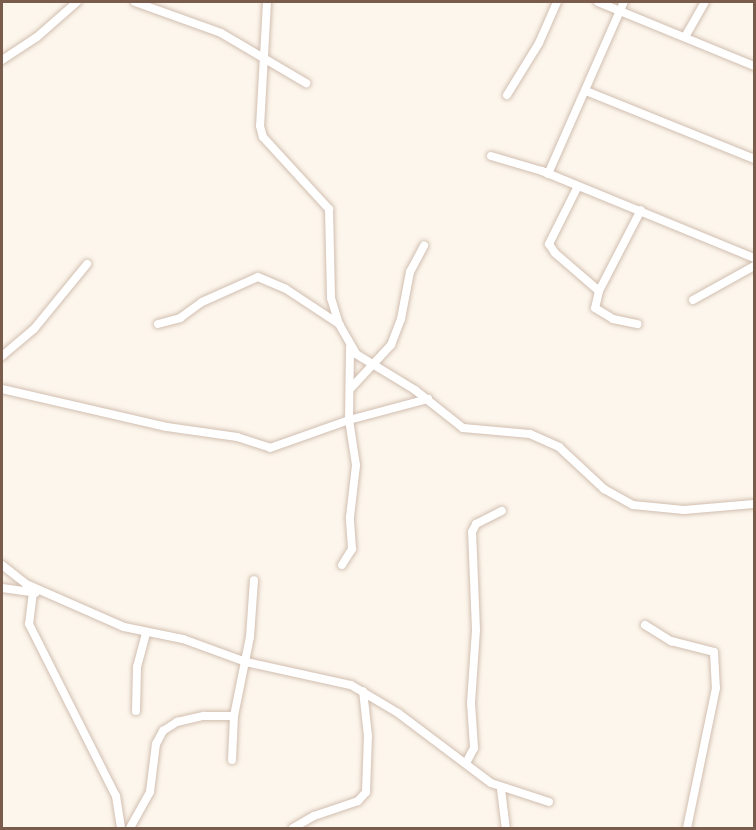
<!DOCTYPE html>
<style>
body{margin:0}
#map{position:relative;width:756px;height:830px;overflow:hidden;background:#fdf6ec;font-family:"Archivo Narrow",sans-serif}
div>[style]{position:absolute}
.roads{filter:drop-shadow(0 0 2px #d1beb0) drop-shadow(0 0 2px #d1beb0)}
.minor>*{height:8px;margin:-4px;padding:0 4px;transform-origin:4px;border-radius:4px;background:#fff}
span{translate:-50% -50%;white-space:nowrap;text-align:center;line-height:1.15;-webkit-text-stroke:5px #fffaf3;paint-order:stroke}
.frame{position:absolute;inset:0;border:3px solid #7a5c4d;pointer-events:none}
</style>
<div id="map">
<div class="roads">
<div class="minor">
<div style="left:135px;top:2px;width:91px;rotate:19.8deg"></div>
<div style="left:221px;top:33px;width:99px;rotate:30.5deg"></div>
<div style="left:267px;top:2px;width:124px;rotate:93.2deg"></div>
<div style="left:260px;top:126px;width:11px;rotate:75deg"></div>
<div style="left:263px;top:137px;width:98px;rotate:47.5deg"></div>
<div style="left:329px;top:209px;width:89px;rotate:88.7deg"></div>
<div style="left:331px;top:298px;width:27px;rotate:73deg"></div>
<div style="left:339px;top:324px;width:34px;rotate:60deg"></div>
<div style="left:356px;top:354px;width:69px;rotate:31.4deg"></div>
<div style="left:415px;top:390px;width:61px;rotate:38.4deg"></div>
<div style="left:463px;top:428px;width:67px;rotate:5.1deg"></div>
<div style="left:530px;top:434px;width:32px;rotate:24deg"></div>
<div style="left:559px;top:447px;width:62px;rotate:43deg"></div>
<div style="left:604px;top:489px;width:33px;rotate:29deg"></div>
<div style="left:633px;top:505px;width:51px;rotate:5.6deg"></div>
<div style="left:684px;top:510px;width:70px;rotate:-4.9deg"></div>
<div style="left:598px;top:2px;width:169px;rotate:22.3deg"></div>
<div style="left:685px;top:37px;width:40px;rotate:-60.3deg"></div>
<div style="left:2px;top:60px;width:42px;rotate:-33.3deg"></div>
<div style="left:37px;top:37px;width:53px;rotate:-41.2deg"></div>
<div style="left:586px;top:91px;width:181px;rotate:22deg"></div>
<div style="left:507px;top:95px;width:61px;rotate:-58.4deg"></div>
<div style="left:539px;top:43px;width:45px;rotate:-66.3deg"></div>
<div style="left:491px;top:156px;width:53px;rotate:16.4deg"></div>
<div style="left:542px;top:171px;width:229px;rotate:22.3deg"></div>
<div style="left:548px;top:174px;width:188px;rotate:-66.2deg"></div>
<div style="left:578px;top:186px;width:65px;rotate:116.6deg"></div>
<div style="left:549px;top:244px;width:11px;rotate:56deg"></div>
<div style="left:555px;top:253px;width:58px;rotate:40.8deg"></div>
<div style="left:599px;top:291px;width:17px;rotate:103deg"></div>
<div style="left:595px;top:308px;width:21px;rotate:31deg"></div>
<div style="left:613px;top:319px;width:25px;rotate:12deg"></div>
<div style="left:599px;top:291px;width:91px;rotate:-62.6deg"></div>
<div style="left:693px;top:300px;width:70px;rotate:-29.1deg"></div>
<div style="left:158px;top:324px;width:23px;rotate:-15deg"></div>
<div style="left:180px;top:318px;width:27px;rotate:-36deg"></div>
<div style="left:202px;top:302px;width:61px;rotate:-24.1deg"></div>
<div style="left:258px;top:277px;width:30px;rotate:23deg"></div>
<div style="left:286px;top:289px;width:64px;rotate:33.4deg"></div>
<div style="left:2px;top:356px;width:42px;rotate:-40.2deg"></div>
<div style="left:34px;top:329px;width:84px;rotate:-50.8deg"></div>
<div style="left:351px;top:388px;width:59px;rotate:-47.1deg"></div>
<div style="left:391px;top:345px;width:28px;rotate:-69deg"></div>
<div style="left:401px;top:319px;width:48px;rotate:-79.2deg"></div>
<div style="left:410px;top:272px;width:30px;rotate:-62deg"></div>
<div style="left:2px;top:389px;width:169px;rotate:13deg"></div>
<div style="left:167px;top:427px;width:71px;rotate:8.1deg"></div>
<div style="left:237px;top:437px;width:35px;rotate:18deg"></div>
<div style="left:270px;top:448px;width:84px;rotate:-19.5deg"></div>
<div style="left:349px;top:420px;width:82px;rotate:-14.9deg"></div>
<div style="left:2px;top:565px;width:31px;rotate:38deg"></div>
<div style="left:26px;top:584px;width:107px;rotate:23.7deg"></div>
<div style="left:124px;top:627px;width:60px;rotate:11.5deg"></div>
<div style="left:183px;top:639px;width:67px;rotate:20.1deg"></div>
<div style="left:246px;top:662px;width:107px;rotate:12.4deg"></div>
<div style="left:351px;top:685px;width:55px;rotate:30.8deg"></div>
<div style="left:398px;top:713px;width:116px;rotate:37deg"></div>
<div style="left:491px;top:783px;width:61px;rotate:18.1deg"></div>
<div style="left:342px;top:565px;width:19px;rotate:-58deg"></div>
<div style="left:352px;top:549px;width:32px;rotate:-94deg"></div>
<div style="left:350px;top:517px;width:52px;rotate:-83.4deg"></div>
<div style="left:356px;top:465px;width:46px;rotate:-98.8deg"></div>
<div style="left:349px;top:420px;width:73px;rotate:-89.2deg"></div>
<div style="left:2px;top:588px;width:34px;rotate:8deg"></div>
<div style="left:33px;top:592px;width:32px;rotate:97deg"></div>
<div style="left:29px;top:624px;width:193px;rotate:63.2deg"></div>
<div style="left:116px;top:796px;width:32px;rotate:81deg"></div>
<div style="left:645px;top:625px;width:31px;rotate:32deg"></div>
<div style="left:671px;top:641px;width:44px;rotate:14.3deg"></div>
<div style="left:714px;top:652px;width:36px;rotate:87deg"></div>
<div style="left:716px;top:688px;width:143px;rotate:101.7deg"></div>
<div style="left:136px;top:711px;width:44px;rotate:-88.7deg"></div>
<div style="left:137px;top:667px;width:34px;rotate:-75deg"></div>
<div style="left:232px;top:760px;width:44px;rotate:-87.4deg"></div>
<div style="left:234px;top:716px;width:81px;rotate:-78.6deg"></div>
<div style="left:250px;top:637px;width:57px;rotate:-86deg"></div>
<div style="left:466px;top:763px;width:17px;rotate:-62deg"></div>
<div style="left:474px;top:748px;width:45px;rotate:-93.8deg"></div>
<div style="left:471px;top:703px;width:73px;rotate:-86.1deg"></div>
<div style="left:476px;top:630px;width:98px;rotate:-92.3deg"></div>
<div style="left:472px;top:532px;width:9px;rotate:-63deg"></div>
<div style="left:476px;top:524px;width:29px;rotate:-27deg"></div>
<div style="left:501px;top:789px;width:39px;rotate:83deg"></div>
<div style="left:130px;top:828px;width:41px;rotate:-60.9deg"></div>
<div style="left:150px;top:792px;width:48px;rotate:-82.9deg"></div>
<div style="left:156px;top:744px;width:15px;rotate:-62deg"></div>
<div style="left:163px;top:731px;width:17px;rotate:-33deg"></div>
<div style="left:177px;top:722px;width:28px;rotate:-13deg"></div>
<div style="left:204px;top:716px;width:30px"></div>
<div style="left:293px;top:828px;width:24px;rotate:-30deg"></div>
<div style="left:314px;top:816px;width:46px;rotate:-18.8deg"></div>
<div style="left:358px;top:801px;width:12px;rotate:-48deg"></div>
<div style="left:366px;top:792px;width:56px;rotate:-88deg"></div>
<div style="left:368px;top:736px;width:45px;rotate:-96.3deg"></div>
</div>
</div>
<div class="frame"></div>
</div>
